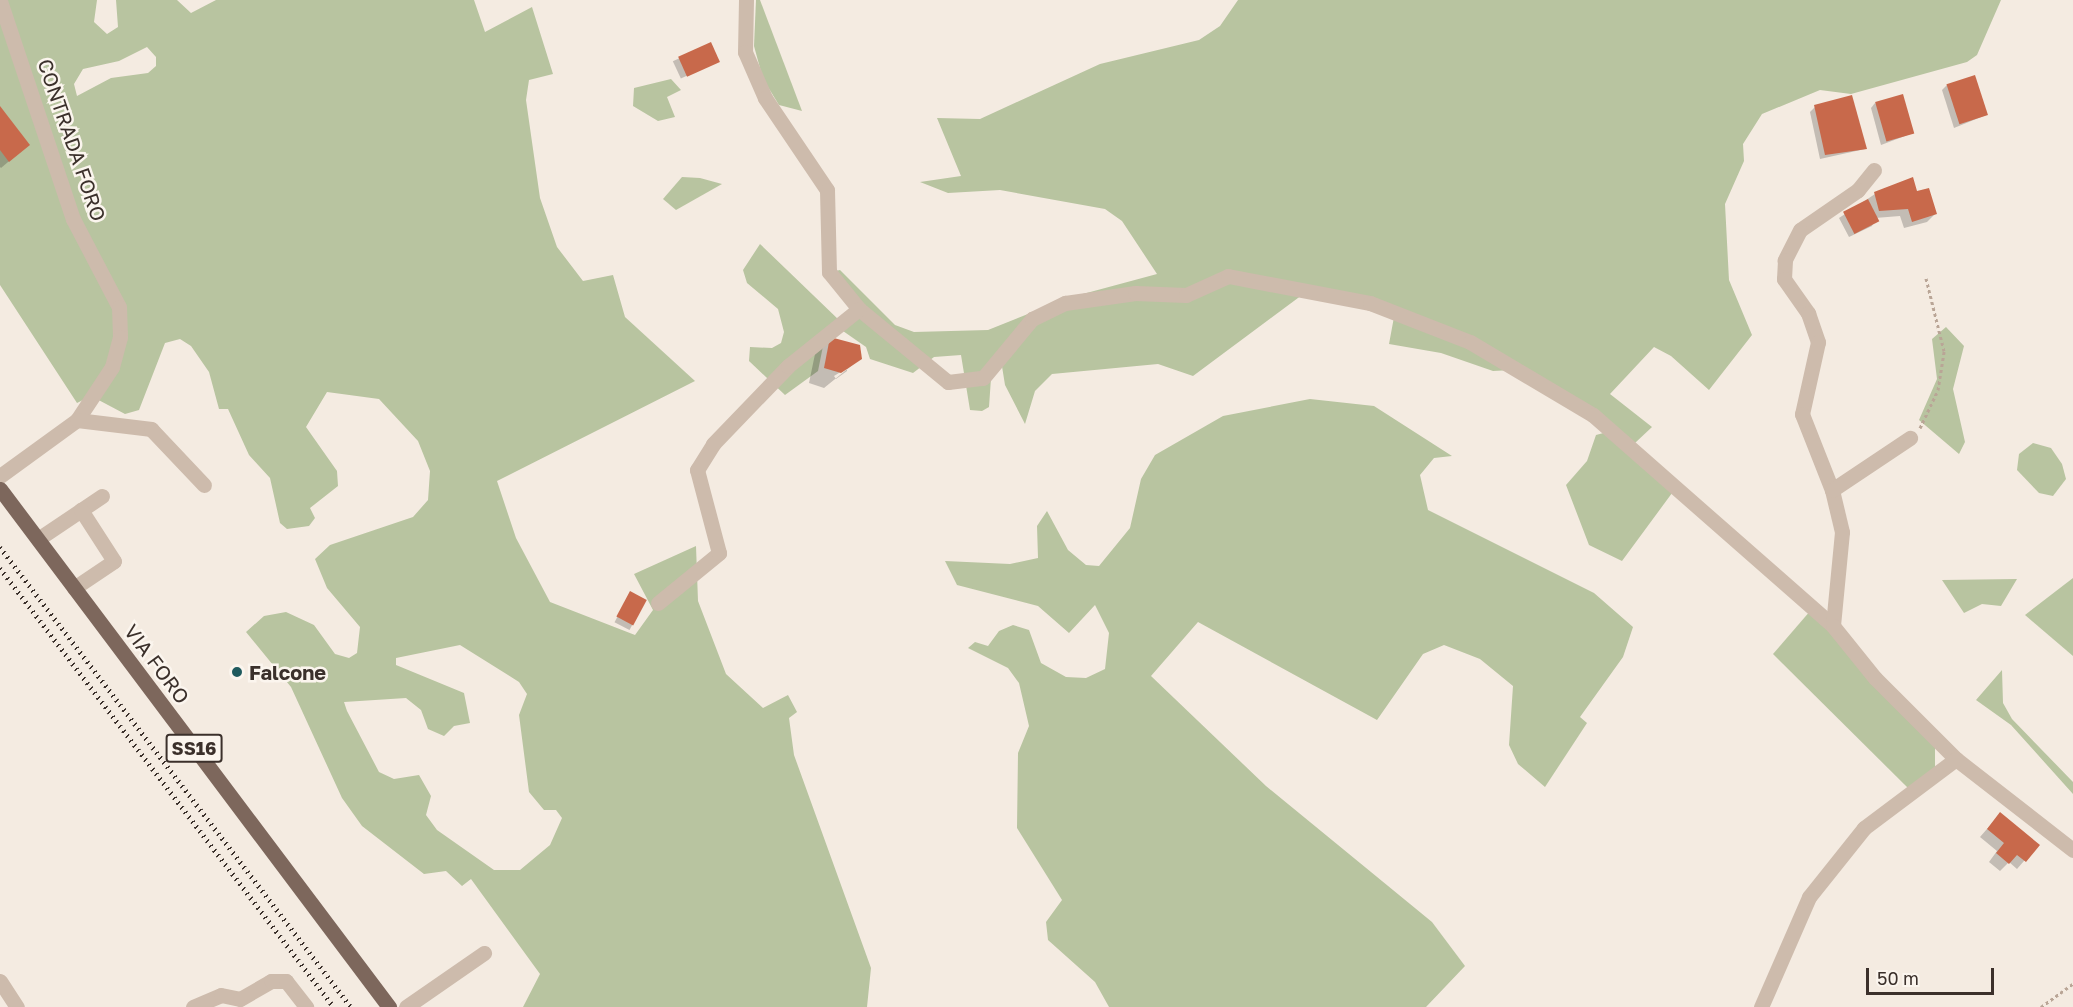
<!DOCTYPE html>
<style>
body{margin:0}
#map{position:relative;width:2073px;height:1007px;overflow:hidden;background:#f4ebe1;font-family:"Golos Text",sans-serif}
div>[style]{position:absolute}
.green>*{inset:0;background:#b8c4a0}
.shadow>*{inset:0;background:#0003;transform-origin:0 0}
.building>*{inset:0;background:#c8694b;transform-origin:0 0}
.path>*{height:3px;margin-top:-1.5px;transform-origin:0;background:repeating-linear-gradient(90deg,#b9a596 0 3px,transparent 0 6px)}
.minor>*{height:15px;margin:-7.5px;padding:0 7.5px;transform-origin:7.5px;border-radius:7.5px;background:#cdbbac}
.major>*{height:15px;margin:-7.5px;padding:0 7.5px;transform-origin:7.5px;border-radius:7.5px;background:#7d675c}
.rail>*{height:4.5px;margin-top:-2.25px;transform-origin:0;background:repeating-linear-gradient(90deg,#3b302b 0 1.5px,transparent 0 6px)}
.dots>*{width:16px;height:16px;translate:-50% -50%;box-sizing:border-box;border:3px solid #fbf5ee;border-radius:50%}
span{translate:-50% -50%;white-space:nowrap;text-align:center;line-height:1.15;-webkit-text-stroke:5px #fbf5ee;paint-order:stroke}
.shield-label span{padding:2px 4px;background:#fbf5ee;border:2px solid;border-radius:4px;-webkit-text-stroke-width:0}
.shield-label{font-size:18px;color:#3b302b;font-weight:700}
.street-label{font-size:20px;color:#3b302b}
.poi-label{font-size:20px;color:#3b302b;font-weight:700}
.left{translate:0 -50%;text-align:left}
.scale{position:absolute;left:1866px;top:968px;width:128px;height:27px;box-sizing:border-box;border:3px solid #3b302b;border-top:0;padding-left:8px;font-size:18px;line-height:21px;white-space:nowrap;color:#3b302b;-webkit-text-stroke:4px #fbf5ee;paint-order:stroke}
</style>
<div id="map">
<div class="green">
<div style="clip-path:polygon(evenodd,0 0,97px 0,94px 22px,107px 34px,118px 27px,116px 0,177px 0,191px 13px,216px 0,474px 0,485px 32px,532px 7px,553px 74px,529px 80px,526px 100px,540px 198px,557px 247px,583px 281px,613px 275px,625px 317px,695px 381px,497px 481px,516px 538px,550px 602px,635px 635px,653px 610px,634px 574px,696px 546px,698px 601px,726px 674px,763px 708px,788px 695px,797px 712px,789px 718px,794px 755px,871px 968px,867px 1007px,523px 1007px,540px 974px,471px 879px,462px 886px,446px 871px,424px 874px,362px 826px,342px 798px,291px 687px,246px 632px,264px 616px,286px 612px,314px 625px,335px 654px,349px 658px,357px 653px,360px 627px,327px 588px,315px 559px,330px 545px,413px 517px,428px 500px,430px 471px,418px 441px,379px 399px,327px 392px,306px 427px,337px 471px,338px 486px,310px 508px,315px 518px,309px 526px,287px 529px,280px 523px,270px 478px,249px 455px,228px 409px,219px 409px,209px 372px,191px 346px,180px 339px,165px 343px,139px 410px,125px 414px,91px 396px,77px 403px,0 285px,0 0,147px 47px,156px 57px,156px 66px,148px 73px,111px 78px,77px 96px,74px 84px,83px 69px,119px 61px,147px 47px,0 0,460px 645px,519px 682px,527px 694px,519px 715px,529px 792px,544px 810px,556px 810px,562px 818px,550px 845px,520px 870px,494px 870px,437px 830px,426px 815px,431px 796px,419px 775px,394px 779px,379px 772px,347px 711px,344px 702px,406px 698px,421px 710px,428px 729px,444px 736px,454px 726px,470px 723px,464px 693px,396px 665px,396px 658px,460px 645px)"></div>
<div style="clip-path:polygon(756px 0,760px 0,802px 111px,779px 105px,763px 79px,754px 46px)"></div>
<div style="clip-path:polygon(1238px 0,2001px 0,1977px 55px,1967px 62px,1851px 94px,1820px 90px,1762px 114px,1743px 144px,1744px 161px,1725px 204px,1729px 280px,1752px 335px,1709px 390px,1671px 356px,1654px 347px,1610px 394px,1652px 427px,1635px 443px,1675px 489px,1622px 561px,1589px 545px,1566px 485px,1587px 461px,1596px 435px,1611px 431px,1512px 370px,1493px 371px,1441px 353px,1389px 344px,1394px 317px,1375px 309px,1302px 295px,1193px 376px,1158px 364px,1052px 374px,1035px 391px,1025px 424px,1005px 385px,1000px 354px,992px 364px,989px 407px,982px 411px,970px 410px,961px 355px,934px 357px,913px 373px,870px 359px,866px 347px,843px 331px,823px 346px,818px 371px,785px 395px,749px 361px,750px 347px,772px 348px,781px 343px,784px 332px,778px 309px,747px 283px,743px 270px,760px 244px,840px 321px,856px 310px,827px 273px,840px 270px,895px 325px,914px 332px,988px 330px,1068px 298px,1157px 274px,1122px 221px,1105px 209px,1000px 190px,948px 193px,920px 182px,961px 176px,937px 118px,980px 119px,1100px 64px,1199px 40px,1220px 26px)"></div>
<div style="clip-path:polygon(671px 79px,681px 90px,667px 97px,675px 117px,658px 121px,633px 106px,634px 88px)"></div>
<div style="clip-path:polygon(682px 177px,700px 178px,722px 184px,676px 210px,663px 199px)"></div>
<div style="clip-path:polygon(1946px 327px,1964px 346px,1953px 389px,1965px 442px,1959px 454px,1919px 420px,1937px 379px,1932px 339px)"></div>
<div style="clip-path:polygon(1310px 399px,1374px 406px,1452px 456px,1434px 458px,1420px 475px,1428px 510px,1594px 593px,1633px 627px,1623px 657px,1580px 717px,1587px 723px,1545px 787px,1518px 764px,1509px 745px,1513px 686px,1480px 659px,1444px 645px,1423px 654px,1377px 720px,1198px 622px,1151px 676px,1266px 786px,1432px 922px,1465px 966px,1426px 1007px,1109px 1007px,1095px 982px,1048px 940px,1046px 922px,1062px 900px,1017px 828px,1018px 753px,1029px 726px,1019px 683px,1008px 668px,968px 648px,975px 642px,988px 646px,999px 631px,1013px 625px,1029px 630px,1041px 663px,1066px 677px,1086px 678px,1105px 669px,1109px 633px,1095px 605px,1069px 633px,1038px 606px,957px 585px,945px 561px,1010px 564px,1038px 558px,1037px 526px,1047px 511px,1068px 550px,1086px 565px,1099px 566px,1130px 528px,1141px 479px,1155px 455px,1223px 416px)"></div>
<div style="clip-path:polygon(2033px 443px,2051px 448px,2062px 464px,2066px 479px,2053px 496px,2039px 493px,2017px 470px,2019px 454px)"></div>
<div style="clip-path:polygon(2073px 578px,2073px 656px,2025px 615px)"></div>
<div style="clip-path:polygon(2017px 579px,2001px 606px,1982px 604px,1964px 613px,1942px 580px)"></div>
<div style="clip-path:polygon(1811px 610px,1935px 744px,1935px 768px,1909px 789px,1773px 654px)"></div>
<div style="clip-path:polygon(2002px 670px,2003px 703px,2012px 719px,2073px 782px,2073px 794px,2011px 725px,1976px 700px)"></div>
</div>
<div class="shadow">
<div style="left:710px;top:44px;width:19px;height:41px;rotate:65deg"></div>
<div style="clip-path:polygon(1947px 85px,1986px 115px,1954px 128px,1942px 90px)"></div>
<div style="clip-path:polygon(1875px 103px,1913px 133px,1881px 145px,1871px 108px)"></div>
<div style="clip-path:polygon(1815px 107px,1865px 149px,1820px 159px,1810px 112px)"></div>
<div style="clip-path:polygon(0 108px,28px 145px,1px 168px,0 167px)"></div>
<div style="clip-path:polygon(1916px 193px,1935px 214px,1927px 222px,1904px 228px,1900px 216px,1875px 218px,1872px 226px,1849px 237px,1839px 218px,1875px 194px)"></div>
<div style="clip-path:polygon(evenodd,831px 338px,861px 358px,824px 388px,809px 383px,815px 354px,831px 338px,847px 368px,847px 371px,836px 379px,834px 376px,847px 368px)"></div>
<div style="left:630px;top:593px;width:17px;height:33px;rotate:28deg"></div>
<div style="clip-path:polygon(2000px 814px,2038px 845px,2017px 869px,2009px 862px,2000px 871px,1989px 862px,1997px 851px,1980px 837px)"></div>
</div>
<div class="building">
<div style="left:711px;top:42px;width:22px;height:36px;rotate:66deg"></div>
<div style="left:1975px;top:75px;width:42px;height:30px;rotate:72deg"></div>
<div style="left:1903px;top:94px;width:41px;height:29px;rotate:74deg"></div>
<div style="clip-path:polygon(1852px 95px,1867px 149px,1825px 155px,1814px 105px)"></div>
<div style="clip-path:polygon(0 106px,30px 145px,9px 162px,0 150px)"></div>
<div style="clip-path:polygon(1913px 177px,1917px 191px,1929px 188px,1937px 214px,1912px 222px,1908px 209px,1879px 211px,1874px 192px)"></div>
<div style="left:1868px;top:199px;width:25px;height:28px;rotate:63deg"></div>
<div style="clip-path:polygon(830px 337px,860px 345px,862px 359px,841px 373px,824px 368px)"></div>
<div style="left:630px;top:591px;width:19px;height:29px;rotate:28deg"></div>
<div style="clip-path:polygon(2000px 812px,2040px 845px,2026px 862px,2017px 855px,2009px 864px,1996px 853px,2004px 843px,1987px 829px)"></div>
</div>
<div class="path">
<div style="left:1920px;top:428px;width:42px;rotate:-64.7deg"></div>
<div style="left:1938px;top:390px;width:39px;rotate:-81deg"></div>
<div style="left:1944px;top:351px;width:75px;rotate:-103.9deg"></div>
<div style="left:2041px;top:1007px;width:39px;rotate:-36deg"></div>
</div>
<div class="minor">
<div style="left:746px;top:0;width:52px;rotate:91.1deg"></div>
<div style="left:745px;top:52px;width:50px;rotate:66.5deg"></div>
<div style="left:765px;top:98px;width:111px;rotate:56deg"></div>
<div style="left:827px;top:190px;width:82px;rotate:88.6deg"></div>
<div style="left:829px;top:272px;width:48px;rotate:51deg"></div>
<div style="left:859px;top:309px;width:115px;rotate:39.4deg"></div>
<div style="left:948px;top:382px;width:35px;rotate:-7deg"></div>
<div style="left:983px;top:378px;width:77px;rotate:-50.3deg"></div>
<div style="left:1032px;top:319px;width:37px;rotate:-26deg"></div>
<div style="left:1065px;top:303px;width:71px;rotate:-8.1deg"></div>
<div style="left:1135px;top:293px;width:51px;rotate:2.2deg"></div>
<div style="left:1186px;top:295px;width:46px;rotate:-24.3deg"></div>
<div style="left:1228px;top:276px;width:145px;rotate:10.8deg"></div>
<div style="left:1370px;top:303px;width:107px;rotate:21.3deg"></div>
<div style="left:1470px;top:342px;width:143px;rotate:30.7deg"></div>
<div style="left:1593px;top:415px;width:320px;rotate:41.3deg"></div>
<div style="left:0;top:1px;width:230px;rotate:71.5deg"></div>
<div style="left:73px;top:219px;width:99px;rotate:62.4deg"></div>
<div style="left:119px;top:307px;width:30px;rotate:88deg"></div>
<div style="left:120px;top:337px;width:31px;rotate:105deg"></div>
<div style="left:112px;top:367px;width:64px;rotate:123.4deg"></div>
<div style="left:77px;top:420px;width:95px;rotate:144deg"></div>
<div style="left:1874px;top:170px;width:26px;rotate:129deg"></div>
<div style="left:1858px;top:190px;width:70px;rotate:145.4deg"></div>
<div style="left:1800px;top:230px;width:34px;rotate:117deg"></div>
<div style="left:1785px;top:260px;width:19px;rotate:93deg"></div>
<div style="left:1784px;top:279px;width:42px;rotate:54.8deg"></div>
<div style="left:1808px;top:313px;width:31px;rotate:71deg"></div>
<div style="left:1818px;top:342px;width:74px;rotate:102.5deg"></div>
<div style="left:1802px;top:414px;width:82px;rotate:68.5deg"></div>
<div style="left:1832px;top:490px;width:43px;rotate:76.6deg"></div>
<div style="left:1842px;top:532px;width:94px;rotate:95.5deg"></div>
<div style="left:1833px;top:626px;width:67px;rotate:51.1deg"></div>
<div style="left:1875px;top:678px;width:115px;rotate:45deg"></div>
<div style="left:1956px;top:759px;width:148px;rotate:37.9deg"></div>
<div style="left:77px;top:420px;width:75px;rotate:6.9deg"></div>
<div style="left:151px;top:429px;width:77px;rotate:46.6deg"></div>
<div style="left:1832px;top:490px;width:94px;rotate:-33.7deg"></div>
<div style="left:38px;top:539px;width:77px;rotate:-33.9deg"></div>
<div style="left:74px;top:588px;width:48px;rotate:-34deg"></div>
<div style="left:114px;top:561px;width:61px;rotate:-122.9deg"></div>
<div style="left:658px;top:603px;width:79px;rotate:-39.3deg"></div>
<div style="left:719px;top:553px;width:86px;rotate:-104.8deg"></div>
<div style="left:697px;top:470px;width:31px;rotate:-58deg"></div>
<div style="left:713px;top:444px;width:108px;rotate:-46.1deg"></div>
<div style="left:788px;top:366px;width:91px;rotate:-38.8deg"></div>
<div style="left:0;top:981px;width:31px;rotate:57deg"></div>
<div style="left:193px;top:1007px;width:30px;rotate:-23deg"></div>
<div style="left:221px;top:995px;width:19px;rotate:12deg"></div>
<div style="left:240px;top:999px;width:36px;rotate:-30deg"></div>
<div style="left:271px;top:981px;width:15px"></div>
<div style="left:286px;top:981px;width:33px;rotate:52deg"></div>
<div style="left:406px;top:1007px;width:95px;rotate:-34.7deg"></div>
<div style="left:1761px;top:1007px;width:120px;rotate:-66.4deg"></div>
<div style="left:1809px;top:897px;width:88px;rotate:-51.4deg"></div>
<div style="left:1864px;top:828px;width:115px;rotate:-36.9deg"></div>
</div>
<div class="major">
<div style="left:0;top:489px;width:648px;rotate:53.09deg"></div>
</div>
<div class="rail">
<div style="left:0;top:547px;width:579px;rotate:52.65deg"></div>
<div style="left:0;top:568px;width:552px;rotate:52.74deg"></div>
</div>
<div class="dots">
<div style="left:237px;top:672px;background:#1f5a5e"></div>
</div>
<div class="shield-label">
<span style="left:194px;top:748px">SS16</span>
</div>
<div class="street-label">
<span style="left:72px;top:140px;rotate:71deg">CONTRADA FORO</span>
<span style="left:157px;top:664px;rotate:53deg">VIA FORO</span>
</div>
<div class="poi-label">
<span class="left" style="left:249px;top:672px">Falcone</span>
</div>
<div class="scale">50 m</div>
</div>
